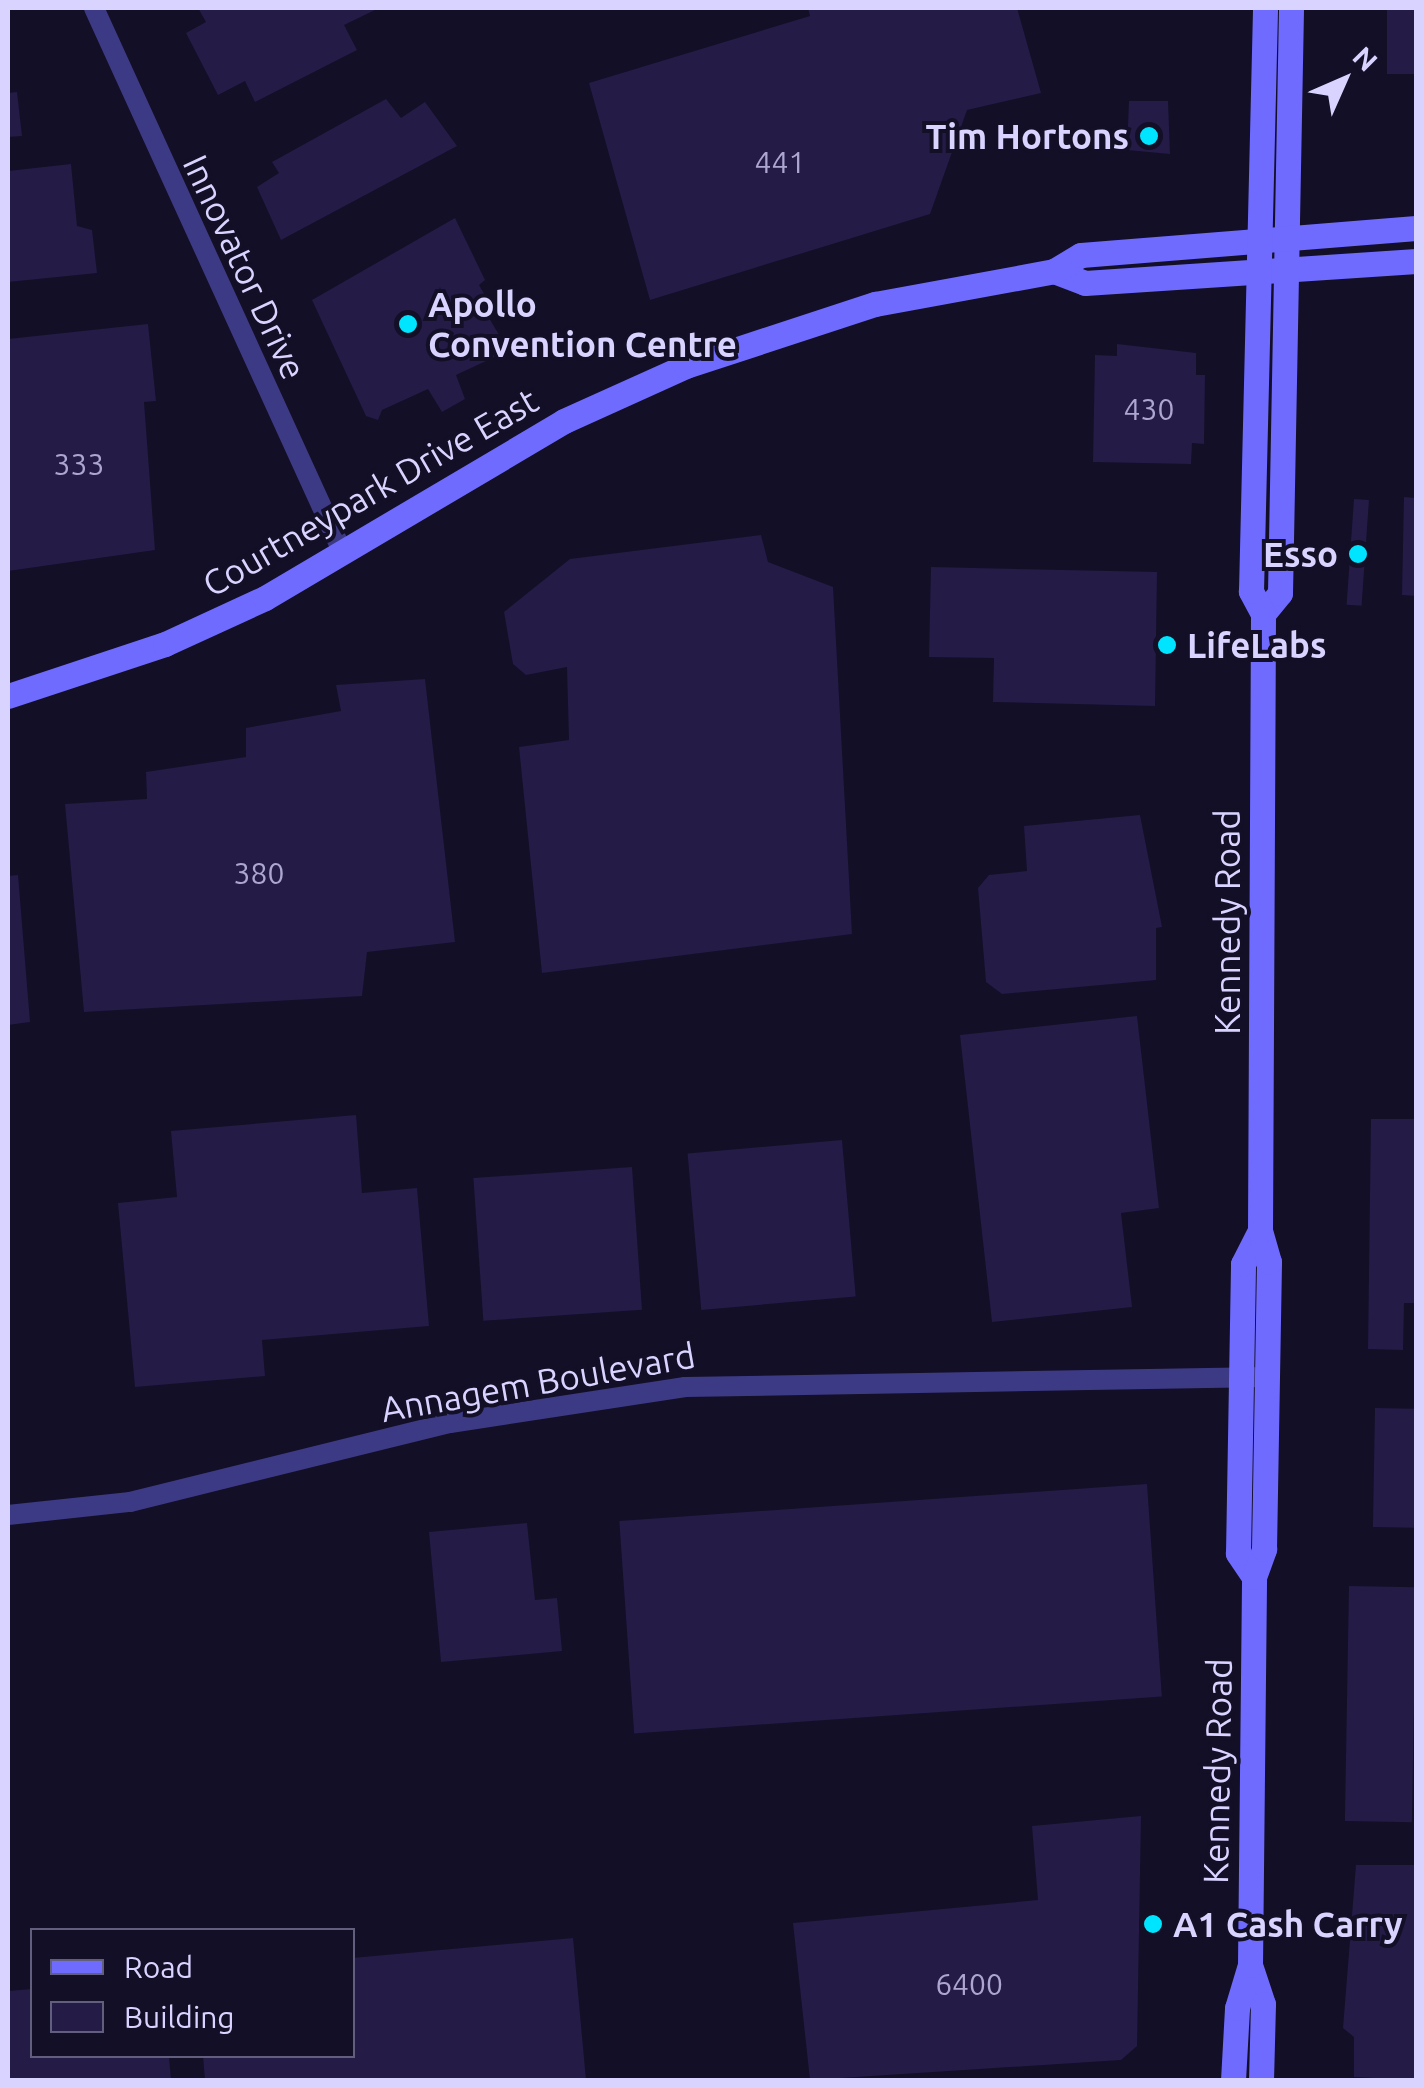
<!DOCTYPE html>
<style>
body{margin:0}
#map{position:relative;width:1424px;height:2088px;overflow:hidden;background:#130f26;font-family:Ubuntu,sans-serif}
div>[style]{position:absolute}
.building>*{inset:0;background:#241b47;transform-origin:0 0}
.street>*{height:20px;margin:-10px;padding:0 10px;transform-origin:10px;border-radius:10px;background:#3d3a85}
.secondary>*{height:25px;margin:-12.5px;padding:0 12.5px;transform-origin:12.5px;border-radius:12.5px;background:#6f6bff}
.dots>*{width:28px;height:28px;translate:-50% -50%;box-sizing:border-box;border:5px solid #130f26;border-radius:50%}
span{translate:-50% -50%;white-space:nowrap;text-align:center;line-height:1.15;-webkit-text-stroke:8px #130f26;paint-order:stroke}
.number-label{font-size:30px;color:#aca6d1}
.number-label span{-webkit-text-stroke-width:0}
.poi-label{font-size:35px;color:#d9d4ff;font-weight:700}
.right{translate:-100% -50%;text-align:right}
.left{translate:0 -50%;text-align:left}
.street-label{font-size:35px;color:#d9d4ff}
.frame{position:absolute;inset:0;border:10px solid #d9d4ff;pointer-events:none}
.legend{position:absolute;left:30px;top:1928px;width:325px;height:130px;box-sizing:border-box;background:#130f26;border:2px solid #625e7d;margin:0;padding:12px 18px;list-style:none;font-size:30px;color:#d9d4ff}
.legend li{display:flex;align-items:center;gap:20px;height:50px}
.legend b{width:50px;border:2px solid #625e7d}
.north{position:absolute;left:1294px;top:30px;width:100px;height:100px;-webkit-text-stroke:8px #130f26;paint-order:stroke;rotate:45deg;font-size:28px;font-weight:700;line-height:40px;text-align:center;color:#d9d4ff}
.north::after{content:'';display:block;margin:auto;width:35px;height:45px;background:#d9d4ff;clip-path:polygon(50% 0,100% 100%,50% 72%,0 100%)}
</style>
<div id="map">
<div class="building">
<div style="clip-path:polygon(198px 8px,379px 8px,344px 25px,357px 50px,255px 102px,245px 81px,218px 95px,186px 33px,206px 22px)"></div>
<div style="clip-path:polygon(808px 8px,1017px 8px,1041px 93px,967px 110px,930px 214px,650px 300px,589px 83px,810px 16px)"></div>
<div style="left:1387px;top:8px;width:29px;height:66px"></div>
<div style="clip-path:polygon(17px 92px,22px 136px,8px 137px,8px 93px)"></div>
<div style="clip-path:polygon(386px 99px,401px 118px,425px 102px,457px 146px,281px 240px,257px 187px,279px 173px,272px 162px)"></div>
<div style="clip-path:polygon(1129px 101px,1168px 101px,1170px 154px,1127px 150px)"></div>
<div style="clip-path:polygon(71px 164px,77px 226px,92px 230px,97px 273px,8px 282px,8px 171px)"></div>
<div style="clip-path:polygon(455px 218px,485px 280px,479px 285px,490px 304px,483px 308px,504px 343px,501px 354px,456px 375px,465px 399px,442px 412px,428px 389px,382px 410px,378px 420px,366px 416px,312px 300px)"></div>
<div style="clip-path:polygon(148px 324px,156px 401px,144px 402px,155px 550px,8px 571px,8px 339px)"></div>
<div style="clip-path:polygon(1117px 344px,1196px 353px,1196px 375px,1205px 375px,1204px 444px,1192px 443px,1191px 464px,1093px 462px,1095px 355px,1117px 356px)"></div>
<div style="clip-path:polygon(1404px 497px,1416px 498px,1416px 596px,1402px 595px)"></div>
<div style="left:1354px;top:499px;width:15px;height:106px;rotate:4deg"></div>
<div style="clip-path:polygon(761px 535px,768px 562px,833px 587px,852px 934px,542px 973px,519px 747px,569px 740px,567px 667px,526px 675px,513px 664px,504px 612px,570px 559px)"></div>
<div style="clip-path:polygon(931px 567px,1157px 572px,1155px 706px,993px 702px,994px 658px,929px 657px)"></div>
<div style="clip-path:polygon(425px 679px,455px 942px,367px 952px,362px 996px,84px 1012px,65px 804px,147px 799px,146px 772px,246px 757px,246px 728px,341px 711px,336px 685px)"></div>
<div style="clip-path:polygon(1140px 815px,1162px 927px,1156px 928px,1156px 980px,1002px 994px,986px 982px,978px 888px,989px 875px,1027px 871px,1024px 826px)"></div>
<div style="clip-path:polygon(18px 875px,30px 1022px,8px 1025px,8px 876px)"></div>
<div style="clip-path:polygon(1137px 1016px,1159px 1208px,1121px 1213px,1132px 1307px,992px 1322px,960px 1035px)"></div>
<div style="clip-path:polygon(356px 1115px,362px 1193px,417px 1188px,429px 1326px,262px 1340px,265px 1376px,135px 1387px,118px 1203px,177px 1197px,171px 1131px)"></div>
<div style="clip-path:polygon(1371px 1119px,1416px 1119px,1416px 1303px,1404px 1303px,1403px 1350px,1368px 1349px)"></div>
<div style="left:842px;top:1140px;width:157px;height:155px;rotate:85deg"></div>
<div style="left:632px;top:1167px;width:143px;height:159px;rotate:86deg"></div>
<div style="left:1375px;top:1408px;width:41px;height:119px;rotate:1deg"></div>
<div style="left:1147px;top:1484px;width:213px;height:529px;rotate:86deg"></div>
<div style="clip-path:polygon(527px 1523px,535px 1600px,557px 1598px,562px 1651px,441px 1662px,429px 1532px)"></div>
<div style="left:1349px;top:1586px;width:67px;height:235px;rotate:1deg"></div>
<div style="clip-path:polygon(1141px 1816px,1137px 2046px,1121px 2060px,810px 2080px,793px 1923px,1038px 1900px,1032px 1826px)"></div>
<div style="clip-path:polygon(1356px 1865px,1416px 1865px,1416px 2080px,1354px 2077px,1354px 2037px,1343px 2028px)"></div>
<div style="clip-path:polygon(573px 1938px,586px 2080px,205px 2080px,203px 2056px,352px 2056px,352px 1958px)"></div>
<div style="clip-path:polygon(32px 1989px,32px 2056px,169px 2056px,171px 2080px,8px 2080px,8px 1991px)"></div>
</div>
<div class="street">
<div style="left:94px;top:8px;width:597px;rotate:65.45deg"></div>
<div style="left:8px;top:1515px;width:123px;rotate:-6.1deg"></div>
<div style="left:130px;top:1502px;width:330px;rotate:-13.9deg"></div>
<div style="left:450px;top:1423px;width:238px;rotate:-8.7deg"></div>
<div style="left:685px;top:1387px;width:582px;rotate:-0.98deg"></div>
</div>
<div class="secondary">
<div style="left:1054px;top:271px;width:33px;rotate:21deg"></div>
<div style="left:1085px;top:283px;width:332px;rotate:-3.8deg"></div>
<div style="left:1263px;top:614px;width:27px;rotate:-51deg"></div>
<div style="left:1280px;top:593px;width:585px;rotate:-88.92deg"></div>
<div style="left:8px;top:696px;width:165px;rotate:-18.3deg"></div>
<div style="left:165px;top:644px;width:110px;rotate:-24.7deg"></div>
<div style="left:265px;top:598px;width:347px;rotate:-30.6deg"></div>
<div style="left:564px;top:421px;width:134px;rotate:-24.3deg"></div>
<div style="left:686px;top:366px;width:199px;rotate:-18.2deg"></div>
<div style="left:875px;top:304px;width:182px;rotate:-10.4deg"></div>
<div style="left:1054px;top:271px;width:31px;rotate:-31deg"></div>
<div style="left:1081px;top:255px;width:336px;rotate:-4.6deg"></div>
<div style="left:1254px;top:1577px;width:29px;rotate:-124deg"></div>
<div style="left:1238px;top:1553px;width:289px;rotate:-89deg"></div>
<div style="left:1243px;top:1264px;width:37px;rotate:-63deg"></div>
<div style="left:1250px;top:1965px;width:41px;rotate:71.6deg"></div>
<div style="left:1263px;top:2004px;width:76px;rotate:91.5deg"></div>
<div style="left:1233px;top:2080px;width:72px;rotate:-86.8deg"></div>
<div style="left:1237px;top:2008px;width:45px;rotate:-73.2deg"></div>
<div style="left:1250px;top:1965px;width:388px;rotate:-89.4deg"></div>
<div style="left:1254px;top:1577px;width:30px;rotate:-70deg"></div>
<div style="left:1264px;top:1549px;width:287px;rotate:-89deg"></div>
<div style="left:1269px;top:1262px;width:32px;rotate:-106deg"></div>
<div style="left:1260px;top:1231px;width:617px;rotate:-89.72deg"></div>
<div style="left:1263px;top:614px;width:26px;rotate:-118deg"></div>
<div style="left:1251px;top:591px;width:583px;rotate:-88.62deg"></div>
</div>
<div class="dots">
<div style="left:1149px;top:136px;background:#00e5ff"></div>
<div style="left:408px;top:324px;background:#00e5ff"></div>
<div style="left:1358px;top:554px;background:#00e5ff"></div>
<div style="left:1167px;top:645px;background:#00e5ff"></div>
<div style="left:1153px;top:1924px;background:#00e5ff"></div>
</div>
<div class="number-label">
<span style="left:780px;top:162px">441</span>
<span style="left:1149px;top:409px">430</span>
<span style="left:79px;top:464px">333</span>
<span style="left:259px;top:873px">380</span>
<span style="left:969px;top:1984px">6400</span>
</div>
<div class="poi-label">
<span class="right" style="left:1129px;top:136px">Tim Hortons</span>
<span class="left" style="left:428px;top:324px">Apollo<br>Convention Centre</span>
<span class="right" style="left:1338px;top:554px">Esso</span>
<span class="left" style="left:1187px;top:645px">LifeLabs</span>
<span class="left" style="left:1173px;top:1924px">A1 Cash Carry</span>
</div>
<div class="street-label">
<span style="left:245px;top:267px;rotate:65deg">Innovator Drive</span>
<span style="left:370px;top:492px;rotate:-30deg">Courtneypark Drive East</span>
<span style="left:1227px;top:922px;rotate:-90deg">Kennedy Road</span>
<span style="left:538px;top:1382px;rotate:-10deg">Annagem Boulevard</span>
<span style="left:1217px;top:1771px;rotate:-89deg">Kennedy Road</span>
</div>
<div class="frame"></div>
<ul class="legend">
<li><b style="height:12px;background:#6f6bff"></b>Road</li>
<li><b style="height:28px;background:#241b47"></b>Building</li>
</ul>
<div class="north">N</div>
</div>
